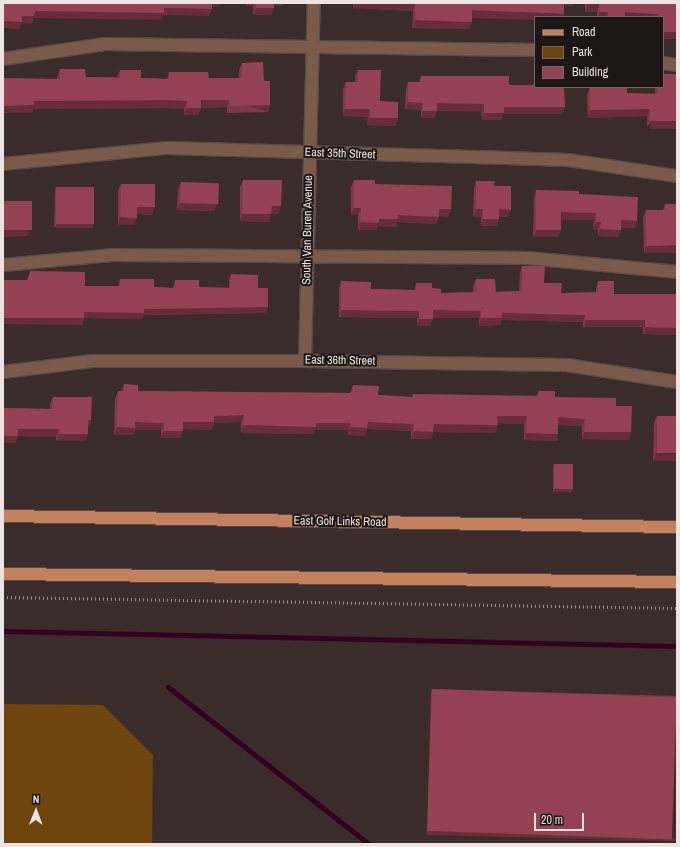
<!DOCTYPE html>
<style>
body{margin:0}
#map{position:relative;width:680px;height:847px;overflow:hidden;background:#3a2c2a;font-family:"Archivo Narrow",sans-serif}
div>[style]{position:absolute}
.green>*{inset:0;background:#6d450d}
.stream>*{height:5px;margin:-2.5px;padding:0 2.5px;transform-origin:2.5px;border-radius:2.5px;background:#340020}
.path>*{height:2.5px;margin-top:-1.25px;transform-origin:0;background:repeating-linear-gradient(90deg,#9a8e8d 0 1px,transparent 0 4px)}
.roads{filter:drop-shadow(1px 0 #574947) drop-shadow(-1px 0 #574947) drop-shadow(0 1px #574947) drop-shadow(0 -1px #574947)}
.minor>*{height:12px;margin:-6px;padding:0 6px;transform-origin:6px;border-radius:6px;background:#7a5a49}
.major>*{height:12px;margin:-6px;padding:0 6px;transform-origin:6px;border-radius:6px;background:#c3815e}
.wall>*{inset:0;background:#7e3847}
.shaded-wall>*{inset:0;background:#672e3a;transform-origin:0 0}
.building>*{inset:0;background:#934153;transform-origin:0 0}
span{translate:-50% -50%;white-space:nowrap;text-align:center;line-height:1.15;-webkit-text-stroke:4px #1c1615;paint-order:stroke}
.street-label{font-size:12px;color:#ede3e2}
.frame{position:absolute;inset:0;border:4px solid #ede3e2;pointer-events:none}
.legend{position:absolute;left:534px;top:16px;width:130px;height:72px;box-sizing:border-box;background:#1c1615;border:1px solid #706867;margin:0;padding:5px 7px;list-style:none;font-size:12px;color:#ede3e2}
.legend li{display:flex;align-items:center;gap:8px;height:20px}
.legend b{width:20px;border:1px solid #706867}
.north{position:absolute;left:16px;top:791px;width:40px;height:40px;-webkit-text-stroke:3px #1c1615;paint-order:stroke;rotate:1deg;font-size:11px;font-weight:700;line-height:16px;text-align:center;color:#ede3e2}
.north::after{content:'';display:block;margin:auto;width:14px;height:18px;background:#ede3e2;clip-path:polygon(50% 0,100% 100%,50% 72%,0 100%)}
.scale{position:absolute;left:534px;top:813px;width:50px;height:18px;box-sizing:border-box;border:2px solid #ede3e2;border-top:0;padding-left:5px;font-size:12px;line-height:14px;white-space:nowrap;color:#ede3e2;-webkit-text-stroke:3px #1c1615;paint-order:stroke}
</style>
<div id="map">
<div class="green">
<div style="clip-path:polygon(3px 704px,103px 705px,153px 755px,152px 844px,3px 844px)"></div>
</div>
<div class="stream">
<div style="left:3px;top:631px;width:674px;rotate:1.27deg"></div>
<div style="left:168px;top:687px;width:255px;rotate:38deg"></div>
</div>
<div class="path">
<div style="left:3px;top:597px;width:674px;rotate:0.94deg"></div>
</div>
<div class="roads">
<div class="minor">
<div style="left:3px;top:59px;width:103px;rotate:-8.4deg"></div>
<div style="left:105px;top:44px;width:430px;rotate:0.8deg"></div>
<div style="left:663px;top:63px;width:14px;rotate:8deg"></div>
<div style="left:3px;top:164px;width:165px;rotate:-5.6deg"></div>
<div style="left:167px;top:148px;width:401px;rotate:1.7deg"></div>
<div style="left:568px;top:160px;width:110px;rotate:8.4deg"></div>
<div style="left:3px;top:265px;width:109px;rotate:-5.2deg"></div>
<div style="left:112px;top:255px;width:415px;rotate:0.4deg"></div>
<div style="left:527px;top:258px;width:151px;rotate:5.3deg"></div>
<div style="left:305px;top:361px;width:358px;rotate:-88.6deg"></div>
<div style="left:3px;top:372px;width:90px;rotate:-7deg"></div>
<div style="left:92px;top:361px;width:213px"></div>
<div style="left:305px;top:361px;width:262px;rotate:0.9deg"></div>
<div style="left:567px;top:365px;width:111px;rotate:8.8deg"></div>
</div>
<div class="major">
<div style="left:3px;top:516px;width:674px;rotate:0.94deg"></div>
<div style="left:3px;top:574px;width:674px;rotate:0.68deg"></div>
</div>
</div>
<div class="wall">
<div style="clip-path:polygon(246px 3px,284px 3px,282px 6px,274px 6px,274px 8px,271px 15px,253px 15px,253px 6px,246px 6px)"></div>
<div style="clip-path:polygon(353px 3px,574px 3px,573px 6px,564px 6px,472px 18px,469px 29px,412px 28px,413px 11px,353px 8px)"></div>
<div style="clip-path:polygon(585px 3px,677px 3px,677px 39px,663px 39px,663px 17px,597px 17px,597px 12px,585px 12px)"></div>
<div style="clip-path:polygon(242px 63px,264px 81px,270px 105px,268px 112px,227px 113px,227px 107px,201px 108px,198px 115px,184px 115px,184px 109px,166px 108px,33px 109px,32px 113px,3px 113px,57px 79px,57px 77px,60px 69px,86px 77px,117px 77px,120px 70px,141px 78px,167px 79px,169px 72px,209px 78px,239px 78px,239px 70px)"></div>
<div style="clip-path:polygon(358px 70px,380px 101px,398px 118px,395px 126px,367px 125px,368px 117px,343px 116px,343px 89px,346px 82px,355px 82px,355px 77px)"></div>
<div style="clip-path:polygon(677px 74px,647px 128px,647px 116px,588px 118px,587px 95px,590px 87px,627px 93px,655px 94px,655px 87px,663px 87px)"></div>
<div style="clip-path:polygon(421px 76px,509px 85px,535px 85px,535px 76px,535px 87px,562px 114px,503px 114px,501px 120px,482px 120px,481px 111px,437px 110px,434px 118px,421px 118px,421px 110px,405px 109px,406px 89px,408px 82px,419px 82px)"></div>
<div style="clip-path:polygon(243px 180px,279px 214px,271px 213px,269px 222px,240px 221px,240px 187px)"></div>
<div style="clip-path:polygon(354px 180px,375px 184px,451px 209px,448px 217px,439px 216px,436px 224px,397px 222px,396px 227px,378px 226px,376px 230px,358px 230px,358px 215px,351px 215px,351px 187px)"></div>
<div style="clip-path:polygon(476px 181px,495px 181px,494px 186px,508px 217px,499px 217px,497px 226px,481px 226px,481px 217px,473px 217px,474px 189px)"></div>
<div style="clip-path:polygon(181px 182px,217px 203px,214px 211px,177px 210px,178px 190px)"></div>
<div style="clip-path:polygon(121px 184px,152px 215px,137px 214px,137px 218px,134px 225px,118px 225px,118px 191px)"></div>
<div style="clip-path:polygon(56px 187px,93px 224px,92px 227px,54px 227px,55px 190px)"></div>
<div style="clip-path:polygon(536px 190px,579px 194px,635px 228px,621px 228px,621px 230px,618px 237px,598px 236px,598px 230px,593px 229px,594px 220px,561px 220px,558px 237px,533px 237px,534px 198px)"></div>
<div style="clip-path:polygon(665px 204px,677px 204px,677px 253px,644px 253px,643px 217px,646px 210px,663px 210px)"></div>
<div style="clip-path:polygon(522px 266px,544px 283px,561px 293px,596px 293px,596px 289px,598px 281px,614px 294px,677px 294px,677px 335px,643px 334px,643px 327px,583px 327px,583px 322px,501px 320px,500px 325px,479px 326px,479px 318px,433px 318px,430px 326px,417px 326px,417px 318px,339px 317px,339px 288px,341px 281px,371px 289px,414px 290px,416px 283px,432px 288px,441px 293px,473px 292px,473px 286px,476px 279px,496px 292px,519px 291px,520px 273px)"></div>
<div style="clip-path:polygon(30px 271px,85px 286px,118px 286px,120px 279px,154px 287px,173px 288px,175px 280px,199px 287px,229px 288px,229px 280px,231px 274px,258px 288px,266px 313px,144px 315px,142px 319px,84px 318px,82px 325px,27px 280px)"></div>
<div style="clip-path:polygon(124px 384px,138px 391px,350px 393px,353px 385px,378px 395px,412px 397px,413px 394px,536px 396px,539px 391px,555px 397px,616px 406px,629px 440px,582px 439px,582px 426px,558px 425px,555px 441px,524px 440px,524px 424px,497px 423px,498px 425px,495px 433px,433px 432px,431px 439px,411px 439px,411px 431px,367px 429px,365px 436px,348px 435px,348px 430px,315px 430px,314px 434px,241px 433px,241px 422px,214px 423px,212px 430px,183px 429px,183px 431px,180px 438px,161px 438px,161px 430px,135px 430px,133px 435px,114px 435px,115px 399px,118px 391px,121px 391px)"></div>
<div style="clip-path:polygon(53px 397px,91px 420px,89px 427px,88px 427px,88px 434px,85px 441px,56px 441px,56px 437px,18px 436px,15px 443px,3px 443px,3px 408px,50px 409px,50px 404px)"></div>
<div style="clip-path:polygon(657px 416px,677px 416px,653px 461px,654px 423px)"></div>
<div style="clip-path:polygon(554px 464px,573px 489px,571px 492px,553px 492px,553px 468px)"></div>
<div style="clip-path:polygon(432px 689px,677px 696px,427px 835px,431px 693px)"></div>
</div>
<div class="shaded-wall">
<div style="clip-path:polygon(211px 3px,221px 3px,219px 7px,210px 7px)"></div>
<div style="clip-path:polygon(247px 3px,255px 3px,253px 6px,246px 6px)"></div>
<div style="clip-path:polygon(272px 3px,284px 3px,282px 6px,271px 6px)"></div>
<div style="clip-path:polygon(355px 3px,415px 3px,413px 11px,353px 8px)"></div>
<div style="clip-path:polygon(562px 3px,574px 3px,573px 6px,561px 6px)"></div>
<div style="clip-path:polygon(588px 4px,599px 4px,597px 12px,585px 12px)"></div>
<div style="clip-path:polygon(164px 8px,212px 9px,209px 16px,163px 15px,161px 20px,34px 18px,32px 24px,22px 23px,19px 29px,3px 28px,3px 21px,22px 16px,35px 11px)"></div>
<div style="clip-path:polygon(256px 8px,274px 8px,271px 15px,253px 15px)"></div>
<div style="clip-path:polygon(472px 10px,564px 14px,563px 17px,535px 17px,535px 20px,469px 18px)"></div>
<div style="clip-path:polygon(600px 12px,608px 12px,606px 17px,598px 17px)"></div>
<div style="clip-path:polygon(625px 12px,658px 14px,657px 17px,623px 17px)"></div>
<div style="clip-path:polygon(415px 20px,472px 22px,469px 29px,412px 28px)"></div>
<div style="left:663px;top:32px;width:14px;height:7px"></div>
<div style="clip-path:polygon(169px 100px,187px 101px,184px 109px,166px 108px,33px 109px,32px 113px,3px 113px,3px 106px,34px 101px)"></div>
<div style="clip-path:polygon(201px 100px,229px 100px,227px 107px,198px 108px)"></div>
<div style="clip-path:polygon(408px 102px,423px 103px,421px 110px,405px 109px)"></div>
<div style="left:437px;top:103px;width:47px;height:8px;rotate:1deg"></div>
<div style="left:270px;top:105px;width:7px;height:40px;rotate:106deg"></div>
<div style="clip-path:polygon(504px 107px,565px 107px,562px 114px,503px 114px,501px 120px,482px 120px,484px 113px)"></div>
<div style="clip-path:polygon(187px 108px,201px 108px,198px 115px,184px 115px)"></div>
<div style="clip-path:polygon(345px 109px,370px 109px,368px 117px,343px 116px)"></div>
<div style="clip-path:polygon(650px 109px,647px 116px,588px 118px,590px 110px)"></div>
<div style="clip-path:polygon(423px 111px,437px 111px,434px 118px,421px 118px)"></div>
<div style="clip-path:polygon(370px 118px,398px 118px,395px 126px,367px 125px)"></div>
<div style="left:650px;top:121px;width:27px;height:8px"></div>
<div style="clip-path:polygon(180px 203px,217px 203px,214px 211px,177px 210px)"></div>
<div style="clip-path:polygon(272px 206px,281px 206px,279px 214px,269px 213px)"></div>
<div style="clip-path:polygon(137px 207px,155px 207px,152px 215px,135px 214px)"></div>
<div style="clip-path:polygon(354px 208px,361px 208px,358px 215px,351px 215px)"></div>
<div style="clip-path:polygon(439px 209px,451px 209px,448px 217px,436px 216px)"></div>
<div style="clip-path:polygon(476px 209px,483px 209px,481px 217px,473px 217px)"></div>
<div style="clip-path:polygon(499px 209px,511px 210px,508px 217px,497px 217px)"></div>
<div style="clip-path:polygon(561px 212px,596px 213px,594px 220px,558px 220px)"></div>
<div style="clip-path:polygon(242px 214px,271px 214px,269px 222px,240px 221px)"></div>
<div style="clip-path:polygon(398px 215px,439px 217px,436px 224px,397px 222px,396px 227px,378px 226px,376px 230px,358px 230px,360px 222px)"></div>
<div style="clip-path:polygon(120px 217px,137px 218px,134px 225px,118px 225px)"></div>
<div style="clip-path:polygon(483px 219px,499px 219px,497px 226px,481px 226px)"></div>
<div style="clip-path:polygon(621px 220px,637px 221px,635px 228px,619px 228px)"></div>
<div style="clip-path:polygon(596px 222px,601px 222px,598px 230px,593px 229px)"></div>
<div style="left:56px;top:224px;width:37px;height:4px"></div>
<div style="clip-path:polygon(30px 228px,27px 236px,3px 237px,3px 230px)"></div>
<div style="clip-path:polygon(600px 229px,621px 230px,618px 237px,598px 236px)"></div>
<div style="clip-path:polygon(536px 230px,561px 230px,558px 237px,533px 237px)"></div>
<div style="clip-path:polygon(677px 245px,677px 253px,644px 253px,646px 246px)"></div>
<div style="clip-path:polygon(268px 307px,266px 313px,144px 315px,142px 319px,82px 318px,84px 312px,144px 309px)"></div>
<div style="left:341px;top:310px;width:78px;height:7px;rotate:1deg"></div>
<div style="clip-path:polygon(433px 310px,481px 311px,479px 318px,430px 318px)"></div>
<div style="clip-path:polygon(502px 313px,585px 315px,583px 322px,501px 320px,500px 325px,479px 326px,481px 318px)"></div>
<div style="clip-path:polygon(3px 318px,84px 318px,82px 325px,3px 324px)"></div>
<div style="clip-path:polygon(419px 319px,433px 319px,430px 326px,417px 326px)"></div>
<div style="left:585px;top:320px;width:60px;height:7px"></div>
<div style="left:645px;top:327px;width:32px;height:7px;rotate:2deg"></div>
<div style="clip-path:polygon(244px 415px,241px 422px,214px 423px,212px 430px,181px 429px,183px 422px,214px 416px)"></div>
<div style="clip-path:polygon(497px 416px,527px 416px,524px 424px,494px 423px)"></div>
<div style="clip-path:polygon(558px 417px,585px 419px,582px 426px,556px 425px)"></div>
<div style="clip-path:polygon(88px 420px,91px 420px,89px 427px,86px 427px)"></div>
<div style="clip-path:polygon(135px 422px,164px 423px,161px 430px,135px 430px,133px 435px,114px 435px,117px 427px)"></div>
<div style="clip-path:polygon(368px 422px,414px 424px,411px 431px,367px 429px,365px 436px,348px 435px,350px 427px)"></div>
<div style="clip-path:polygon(316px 423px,351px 423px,348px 430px,315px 430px,314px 434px,241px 433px,243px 425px)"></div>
<div style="clip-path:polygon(434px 424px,498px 425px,495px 433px,433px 432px,431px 439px,411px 439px,414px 431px)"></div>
<div style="clip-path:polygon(18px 429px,59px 429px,56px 437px,15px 436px)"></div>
<div style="clip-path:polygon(164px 431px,183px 431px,180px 438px,161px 438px)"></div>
<div style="clip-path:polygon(584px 432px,631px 432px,629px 440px,582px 439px)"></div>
<div style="left:526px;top:433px;width:32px;height:7px;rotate:2deg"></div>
<div style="clip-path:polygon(59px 434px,88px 434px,85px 441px,56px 441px)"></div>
<div style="clip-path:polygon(3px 436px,18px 436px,15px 443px,3px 443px)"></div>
<div style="clip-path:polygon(656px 453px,677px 454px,677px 461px,653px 461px)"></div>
<div style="clip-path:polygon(554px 489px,573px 489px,571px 492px,553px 492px)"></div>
<div style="clip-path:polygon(428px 831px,677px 838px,677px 841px,427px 835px)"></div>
</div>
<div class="building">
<div style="clip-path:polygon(3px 3px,212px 3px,212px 9px,164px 8px,164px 13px,35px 11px,34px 16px,22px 16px,22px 22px,3px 21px)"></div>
<div style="left:256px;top:3px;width:18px;height:5px"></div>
<div style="clip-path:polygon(404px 3px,564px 3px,564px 14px,472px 10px,472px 22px,415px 20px,415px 3px)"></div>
<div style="clip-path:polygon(588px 3px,677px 3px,677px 32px,663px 32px,663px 17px,658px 17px,658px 14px,625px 12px,625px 17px,608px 17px,608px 12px,600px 12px,599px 4px,588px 4px)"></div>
<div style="clip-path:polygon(263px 62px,264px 81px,270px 81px,270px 105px,230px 106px,229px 100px,201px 100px,201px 108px,187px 108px,187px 101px,169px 100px,34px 101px,34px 105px,3px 106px,3px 78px,60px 79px,60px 69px,85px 69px,86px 77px,120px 78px,120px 70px,141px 70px,141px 78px,169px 79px,169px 72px,208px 72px,209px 78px,242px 78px,242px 63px)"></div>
<div style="clip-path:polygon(358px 70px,381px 70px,380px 101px,398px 102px,398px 118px,370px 118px,370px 109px,345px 109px,346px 82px,358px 82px)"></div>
<div style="clip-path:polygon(663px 74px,677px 74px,677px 121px,650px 121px,650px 109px,590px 110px,590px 87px,627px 87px,627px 93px,658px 94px,658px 87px,663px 87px)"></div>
<div style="clip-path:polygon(421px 76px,509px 76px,509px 85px,535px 85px,535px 87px,564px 87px,565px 107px,504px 107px,504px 113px,484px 113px,484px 104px,437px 103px,437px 111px,423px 111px,423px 103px,408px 102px,408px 82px,421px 82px)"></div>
<div style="clip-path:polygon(243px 180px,282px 180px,281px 206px,272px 206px,271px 214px,242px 214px)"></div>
<div style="clip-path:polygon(354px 180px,375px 180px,375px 184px,452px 186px,451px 209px,439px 209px,439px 217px,398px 215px,398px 219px,379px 219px,379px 223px,360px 222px,361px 208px,354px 208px)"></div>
<div style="clip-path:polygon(476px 181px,495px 181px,493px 186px,511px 186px,511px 210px,499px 209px,499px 219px,483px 219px,483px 209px,476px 209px)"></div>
<div style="left:181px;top:182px;width:38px;height:21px;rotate:2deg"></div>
<div style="clip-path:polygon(121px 184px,155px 184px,155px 207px,137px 207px,137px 218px,120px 217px)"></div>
<div style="left:56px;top:187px;width:38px;height:37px"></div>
<div style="clip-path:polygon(536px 190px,579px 191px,579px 194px,638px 197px,637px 221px,621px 220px,621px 230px,600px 229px,601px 222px,596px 222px,596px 213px,561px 212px,561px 230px,536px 230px)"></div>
<div style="left:3px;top:201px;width:29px;height:29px"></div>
<div style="clip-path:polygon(665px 204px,677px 204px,677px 245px,646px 246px,646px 210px,665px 210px)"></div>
<div style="clip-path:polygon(522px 266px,545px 266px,544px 283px,562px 283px,561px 293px,598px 292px,598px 281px,614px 281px,614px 294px,677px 294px,677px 328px,645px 327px,645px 320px,585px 320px,585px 315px,502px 313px,502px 318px,481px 318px,481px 311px,433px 310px,433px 319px,419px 319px,419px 311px,341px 310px,341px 281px,371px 282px,371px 289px,379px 289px,416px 290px,416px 283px,432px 283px,432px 288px,441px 289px,441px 293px,476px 292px,476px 279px,495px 279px,496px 292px,522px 291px)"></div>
<div style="clip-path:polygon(30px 271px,85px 272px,85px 286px,120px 286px,120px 279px,154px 279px,154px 287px,175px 288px,175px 280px,199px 280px,199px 287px,230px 288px,231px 274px,258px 275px,258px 288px,268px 288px,268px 307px,144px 309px,144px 313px,84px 312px,84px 318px,3px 318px,3px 280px,28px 280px)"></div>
<div style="clip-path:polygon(124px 384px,138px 385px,138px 391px,352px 393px,353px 385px,379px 386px,378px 395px,413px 397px,413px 394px,538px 396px,539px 391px,555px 391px,555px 397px,616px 398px,616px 406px,632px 406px,631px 432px,584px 432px,585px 419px,558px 417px,558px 434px,526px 433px,527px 416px,497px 416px,498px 425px,434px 424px,433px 432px,414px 431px,414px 424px,368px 422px,367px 428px,350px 427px,351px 423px,316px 423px,316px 427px,243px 425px,244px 415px,214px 416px,214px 422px,183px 422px,183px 431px,164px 431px,164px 423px,135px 422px,135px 428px,117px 427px,118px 391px,124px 391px)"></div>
<div style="clip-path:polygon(53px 397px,92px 397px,91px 420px,88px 420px,88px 434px,59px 434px,59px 429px,18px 429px,18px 436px,3px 436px,3px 408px,53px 409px)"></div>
<div style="left:657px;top:416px;width:20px;height:37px"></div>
<div style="left:554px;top:464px;width:19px;height:25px"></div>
<div style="left:432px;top:689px;width:245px;height:142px;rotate:2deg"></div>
</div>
<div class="street-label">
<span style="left:340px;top:154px;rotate:2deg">East 35th Street</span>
<span style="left:308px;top:230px;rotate:-89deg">South Van Buren Avenue</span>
<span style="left:340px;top:361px;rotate:1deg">East 36th Street</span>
<span style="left:340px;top:522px;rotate:1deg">East Golf Links Road</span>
</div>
<div class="frame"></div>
<ul class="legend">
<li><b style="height:5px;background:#c3815e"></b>Road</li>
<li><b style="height:11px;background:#6d450d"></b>Park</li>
<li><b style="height:11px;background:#934153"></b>Building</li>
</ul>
<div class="north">N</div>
<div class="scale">20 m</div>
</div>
